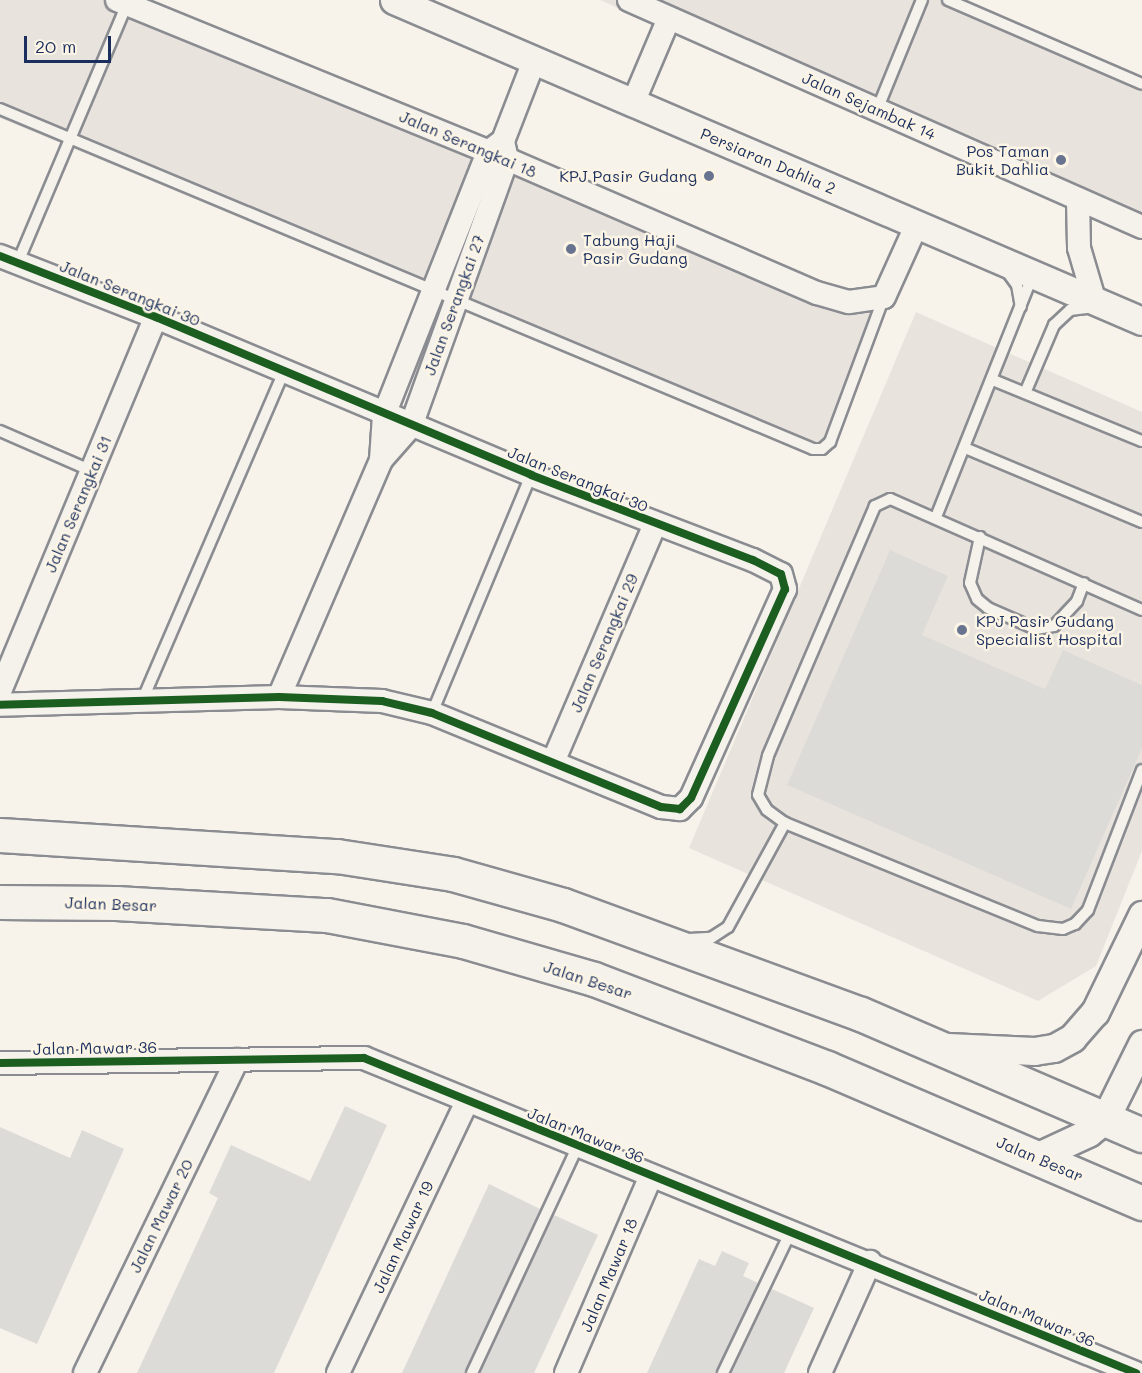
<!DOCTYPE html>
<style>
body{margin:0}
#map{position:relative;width:1142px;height:1373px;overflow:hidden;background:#f7f3ea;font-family:Mali,sans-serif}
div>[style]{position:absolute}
.built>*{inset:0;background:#e8e4dd}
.building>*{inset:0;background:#dddbd7}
.roads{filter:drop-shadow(2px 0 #8a8c91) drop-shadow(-2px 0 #8a8c91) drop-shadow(0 2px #8a8c91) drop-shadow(0 -2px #8a8c91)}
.service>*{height:10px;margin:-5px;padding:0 5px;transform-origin:5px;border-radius:5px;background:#f5f2ec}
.minor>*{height:22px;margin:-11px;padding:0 11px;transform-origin:11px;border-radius:11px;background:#f5f2ec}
.tertiary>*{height:27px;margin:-13.5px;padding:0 13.5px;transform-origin:13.5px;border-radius:13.5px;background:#f5f2ec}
.primary>*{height:33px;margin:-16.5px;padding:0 16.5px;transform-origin:16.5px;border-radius:16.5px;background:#f5f2ec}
.cycleway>*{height:8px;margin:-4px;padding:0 4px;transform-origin:4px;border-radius:4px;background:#1b5e20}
.dots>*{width:16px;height:16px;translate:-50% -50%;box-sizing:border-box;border:3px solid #fcf5e5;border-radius:50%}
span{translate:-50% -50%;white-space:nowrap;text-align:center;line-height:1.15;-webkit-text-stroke:5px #fcf5e5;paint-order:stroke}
.street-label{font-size:16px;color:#1b2f5e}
.poi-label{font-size:16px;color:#1b2f5e}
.right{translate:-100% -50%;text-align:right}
.left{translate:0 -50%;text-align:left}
.scale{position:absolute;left:24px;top:36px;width:87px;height:27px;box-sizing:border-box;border:3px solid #1b2f5e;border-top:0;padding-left:8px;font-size:18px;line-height:21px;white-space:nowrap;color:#1b2f5e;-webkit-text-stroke:4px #fcf5e5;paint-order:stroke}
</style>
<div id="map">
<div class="built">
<div style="clip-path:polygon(0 0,145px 0,886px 310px,835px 447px,823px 456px,810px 455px,0 118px)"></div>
<div style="clip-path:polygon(600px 0,966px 0,1142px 76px,1142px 239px)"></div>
<div style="clip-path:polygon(916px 312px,1142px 412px,1142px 851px,1096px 966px,1038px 1001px,689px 848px)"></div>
</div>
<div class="building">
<div style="clip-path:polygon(890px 550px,948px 576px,922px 635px,1045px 689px,1063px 650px,1142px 685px,1142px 748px,1071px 909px,787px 785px)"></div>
<div style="clip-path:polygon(345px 1106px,387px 1125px,274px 1373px,137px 1373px,218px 1198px,209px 1193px,231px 1145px,310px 1181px)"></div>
<div style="clip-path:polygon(0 1127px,70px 1158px,82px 1130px,124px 1149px,37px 1344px,0 1328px)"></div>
<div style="clip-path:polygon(489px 1184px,540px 1209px,465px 1373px,402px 1373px)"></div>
<div style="clip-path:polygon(554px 1215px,598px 1235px,534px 1373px,480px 1373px)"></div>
<div style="clip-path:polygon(722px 1251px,749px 1263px,743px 1276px,758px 1283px,716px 1373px,647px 1373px,699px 1259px,715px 1266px)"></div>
<div style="clip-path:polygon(772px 1289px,814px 1308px,784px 1373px,731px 1373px)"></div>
</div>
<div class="roads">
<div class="service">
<div style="left:948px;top:0;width:211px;rotate:23.4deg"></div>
<div style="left:0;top:109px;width:881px;rotate:22.69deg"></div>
<div style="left:813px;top:449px;width:9px"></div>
<div style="left:822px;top:449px;width:11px;rotate:-41deg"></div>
<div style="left:830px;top:442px;width:155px;rotate:-69.6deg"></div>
<div style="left:877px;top:110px;width:119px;rotate:-67.8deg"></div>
<div style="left:18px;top:262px;width:280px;rotate:-67.1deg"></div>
<div style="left:1006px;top:270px;width:19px;rotate:54deg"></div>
<div style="left:1017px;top:285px;width:22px;rotate:80deg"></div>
<div style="left:993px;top:380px;width:161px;rotate:22.3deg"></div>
<div style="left:1025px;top:393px;width:74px;rotate:-66.9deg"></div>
<div style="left:1054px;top:325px;width:22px;rotate:-43deg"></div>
<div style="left:1070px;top:310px;width:23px;rotate:-7deg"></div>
<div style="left:0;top:431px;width:100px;rotate:23.5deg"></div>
<div style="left:965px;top:448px;width:192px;rotate:22.7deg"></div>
<div style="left:936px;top:517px;width:261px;rotate:-68.2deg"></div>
<div style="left:980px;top:537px;width:47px;rotate:102.3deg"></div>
<div style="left:970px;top:583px;width:17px;rotate:66deg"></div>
<div style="left:977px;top:599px;width:14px;rotate:39deg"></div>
<div style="left:988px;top:608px;width:52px;rotate:23.6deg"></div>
<div style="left:1036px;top:629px;width:18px;rotate:-9deg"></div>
<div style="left:1054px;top:626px;width:34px;rotate:-47deg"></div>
<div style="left:1077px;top:601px;width:19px;rotate:-69deg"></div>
<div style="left:1142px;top:610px;width:275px;rotate:-156.2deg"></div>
<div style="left:890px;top:499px;width:17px;rotate:155deg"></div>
<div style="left:875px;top:506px;width:272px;rotate:113.2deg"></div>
<div style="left:768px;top:756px;width:40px;rotate:104.4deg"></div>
<div style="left:758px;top:795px;width:17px;rotate:59deg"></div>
<div style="left:767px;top:810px;width:22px;rotate:36deg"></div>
<div style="left:785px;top:823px;width:273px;rotate:22.2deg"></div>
<div style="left:1038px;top:926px;width:25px;rotate:7deg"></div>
<div style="left:1063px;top:929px;width:13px;rotate:-23deg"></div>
<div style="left:1075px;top:924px;width:19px;rotate:-47deg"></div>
<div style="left:1088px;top:910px;width:150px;rotate:-68.9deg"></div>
<div style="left:142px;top:701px;width:358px;rotate:-66.7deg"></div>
<div style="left:432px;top:713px;width:258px;rotate:-67.4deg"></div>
<div style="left:689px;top:939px;width:22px;rotate:-3deg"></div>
<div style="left:711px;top:938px;width:20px;rotate:-33deg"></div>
<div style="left:728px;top:927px;width:119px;rotate:-61.3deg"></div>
<div style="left:472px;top:1373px;width:251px;rotate:-65deg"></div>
<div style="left:723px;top:1373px;width:157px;rotate:-64.4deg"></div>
</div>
<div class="minor">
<div style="left:117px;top:0;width:421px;rotate:22.2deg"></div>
<div style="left:507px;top:159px;width:338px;rotate:23.4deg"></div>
<div style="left:817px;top:293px;width:33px;rotate:16deg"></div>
<div style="left:849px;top:302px;width:35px;rotate:-8deg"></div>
<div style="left:884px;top:297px;width:78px;rotate:-65.7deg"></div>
<div style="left:629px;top:0;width:561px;rotate:23.87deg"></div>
<div style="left:633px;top:103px;width:92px;rotate:-67deg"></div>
<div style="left:1078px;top:199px;width:49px;rotate:88.8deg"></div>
<div style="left:1079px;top:248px;width:53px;rotate:73.6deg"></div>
<div style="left:0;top:256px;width:168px;rotate:21.4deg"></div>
<div style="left:156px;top:317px;width:407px;rotate:22.8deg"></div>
<div style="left:531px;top:475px;width:238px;rotate:21deg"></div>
<div style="left:753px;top:560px;width:31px;rotate:27deg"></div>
<div style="left:781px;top:574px;width:16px;rotate:75deg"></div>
<div style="left:785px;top:589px;width:229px;rotate:114.2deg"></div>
<div style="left:691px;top:798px;width:16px;rotate:135deg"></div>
<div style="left:680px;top:809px;width:19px;rotate:-174deg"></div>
<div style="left:661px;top:807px;width:248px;rotate:-157.7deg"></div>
<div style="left:432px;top:713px;width:51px;rotate:-166.5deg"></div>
<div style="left:382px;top:701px;width:103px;rotate:-177.8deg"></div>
<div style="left:279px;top:697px;width:279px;rotate:178.4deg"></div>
<div style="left:381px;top:460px;width:45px;rotate:-86.2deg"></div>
<div style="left:384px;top:415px;width:283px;rotate:-68.4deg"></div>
<div style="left:488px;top:152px;width:15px;rotate:-37deg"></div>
<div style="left:0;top:691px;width:405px;rotate:-67.4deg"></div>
<div style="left:279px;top:697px;width:258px;rotate:-66.7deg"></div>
<div style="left:381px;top:460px;width:45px;rotate:-48.6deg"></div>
<div style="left:411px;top:426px;width:284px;rotate:-70.2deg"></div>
<div style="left:507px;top:159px;width:18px;rotate:-103deg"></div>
<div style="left:503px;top:141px;width:86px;rotate:-68.8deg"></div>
<div style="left:553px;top:762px;width:259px;rotate:-66.8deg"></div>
<div style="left:0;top:1063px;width:364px;rotate:-0.8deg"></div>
<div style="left:364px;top:1058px;width:834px;rotate:22.2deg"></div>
<div style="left:85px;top:1373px;width:348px;rotate:-64.1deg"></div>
<div style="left:338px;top:1373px;width:301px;rotate:-64.6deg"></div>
<div style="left:566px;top:1373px;width:215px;rotate:-66.7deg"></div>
<div style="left:820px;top:1373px;width:122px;rotate:-65.8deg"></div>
</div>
<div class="tertiary">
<div style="left:394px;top:0;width:814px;rotate:23.23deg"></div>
<div style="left:948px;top:1047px;width:86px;rotate:2.7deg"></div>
<div style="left:1034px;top:1051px;width:20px;rotate:-9deg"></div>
<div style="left:1054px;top:1048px;width:21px;rotate:-29deg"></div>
<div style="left:1072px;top:1038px;width:35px;rotate:-49deg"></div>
<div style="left:1095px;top:1012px;width:108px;rotate:-64.1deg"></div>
<div style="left:1036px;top:1157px;width:57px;rotate:-24.8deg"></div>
<div style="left:1088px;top:1133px;width:22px;rotate:-39deg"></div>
<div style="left:1105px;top:1119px;width:84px;rotate:-63.7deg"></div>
</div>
<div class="primary">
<div style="left:0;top:835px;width:338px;rotate:3.6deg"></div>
<div style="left:337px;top:856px;width:117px;rotate:8.8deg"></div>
<div style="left:453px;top:874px;width:114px;rotate:15.7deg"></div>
<div style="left:563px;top:905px;width:317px;rotate:20.1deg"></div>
<div style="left:861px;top:1014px;width:306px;rotate:23.3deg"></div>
<div style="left:0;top:902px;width:116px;rotate:0.5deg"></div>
<div style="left:116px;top:903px;width:211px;rotate:3.3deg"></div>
<div style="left:327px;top:915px;width:138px;rotate:10.8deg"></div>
<div style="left:463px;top:941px;width:136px;rotate:16.2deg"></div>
<div style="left:594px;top:979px;width:249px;rotate:20.9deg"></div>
<div style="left:827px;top:1068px;width:343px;rotate:23.2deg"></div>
</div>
</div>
<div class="cycleway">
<div style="left:0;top:256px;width:168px;rotate:21.4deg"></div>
<div style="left:156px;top:317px;width:407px;rotate:22.8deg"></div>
<div style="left:531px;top:475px;width:238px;rotate:21deg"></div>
<div style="left:753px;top:560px;width:31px;rotate:27deg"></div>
<div style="left:781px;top:574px;width:16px;rotate:75deg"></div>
<div style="left:785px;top:589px;width:229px;rotate:114.2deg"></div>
<div style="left:691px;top:798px;width:16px;rotate:135deg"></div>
<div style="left:680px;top:809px;width:19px;rotate:-174deg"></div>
<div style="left:661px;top:807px;width:248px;rotate:-157.7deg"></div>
<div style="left:432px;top:713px;width:51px;rotate:-166.5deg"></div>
<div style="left:382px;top:701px;width:103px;rotate:-177.8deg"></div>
<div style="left:279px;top:697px;width:279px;rotate:178.4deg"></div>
<div style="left:0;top:1063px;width:364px;rotate:-0.8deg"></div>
<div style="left:364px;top:1058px;width:834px;rotate:22.2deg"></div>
</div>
<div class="dots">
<div style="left:1061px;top:160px;background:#68748f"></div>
<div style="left:709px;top:176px;background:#68748f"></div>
<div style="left:571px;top:249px;background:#68748f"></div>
<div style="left:962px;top:630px;background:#68748f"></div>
</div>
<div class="street-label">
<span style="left:869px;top:106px;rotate:24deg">Jalan Sejambak 14</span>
<span style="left:468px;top:144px;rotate:23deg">Jalan Serangkai 18</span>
<span style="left:768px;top:161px;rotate:23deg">Persiaran Dahlia 2</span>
<span style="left:130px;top:293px;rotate:22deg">Jalan Serangkai 30</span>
<span style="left:454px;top:305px;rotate:-70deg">Jalan Serangkai 27</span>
<span style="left:578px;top:479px;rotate:22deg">Jalan Serangkai 30</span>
<span style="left:78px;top:504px;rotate:-67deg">Jalan Serangkai 31</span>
<span style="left:604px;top:643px;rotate:-67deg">Jalan Serangkai 29</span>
<span style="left:111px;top:904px;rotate:2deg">Jalan Besar</span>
<span style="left:588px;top:980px;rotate:18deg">Jalan Besar</span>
<span style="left:95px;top:1048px;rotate:-1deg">Jalan Mawar 36</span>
<span style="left:586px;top:1135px;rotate:22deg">Jalan Mawar 36</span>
<span style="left:1040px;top:1159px;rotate:23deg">Jalan Besar</span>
<span style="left:161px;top:1216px;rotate:-64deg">Jalan Mawar 20</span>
<span style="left:403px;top:1237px;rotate:-65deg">Jalan Mawar 19</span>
<span style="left:609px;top:1275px;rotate:-67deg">Jalan Mawar 18</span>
<span style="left:1037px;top:1318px;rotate:23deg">Jalan Mawar 36</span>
</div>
<div class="poi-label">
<span class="right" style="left:1049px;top:160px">Pos Taman<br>Bukit Dahlia</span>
<span class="right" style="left:697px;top:176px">KPJ Pasir Gudang</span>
<span class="left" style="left:583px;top:249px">Tabung Haji<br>Pasir Gudang</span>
<span class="left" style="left:976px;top:630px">KPJ Pasir Gudang<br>Specialist Hospital</span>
</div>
<div class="scale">20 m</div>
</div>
